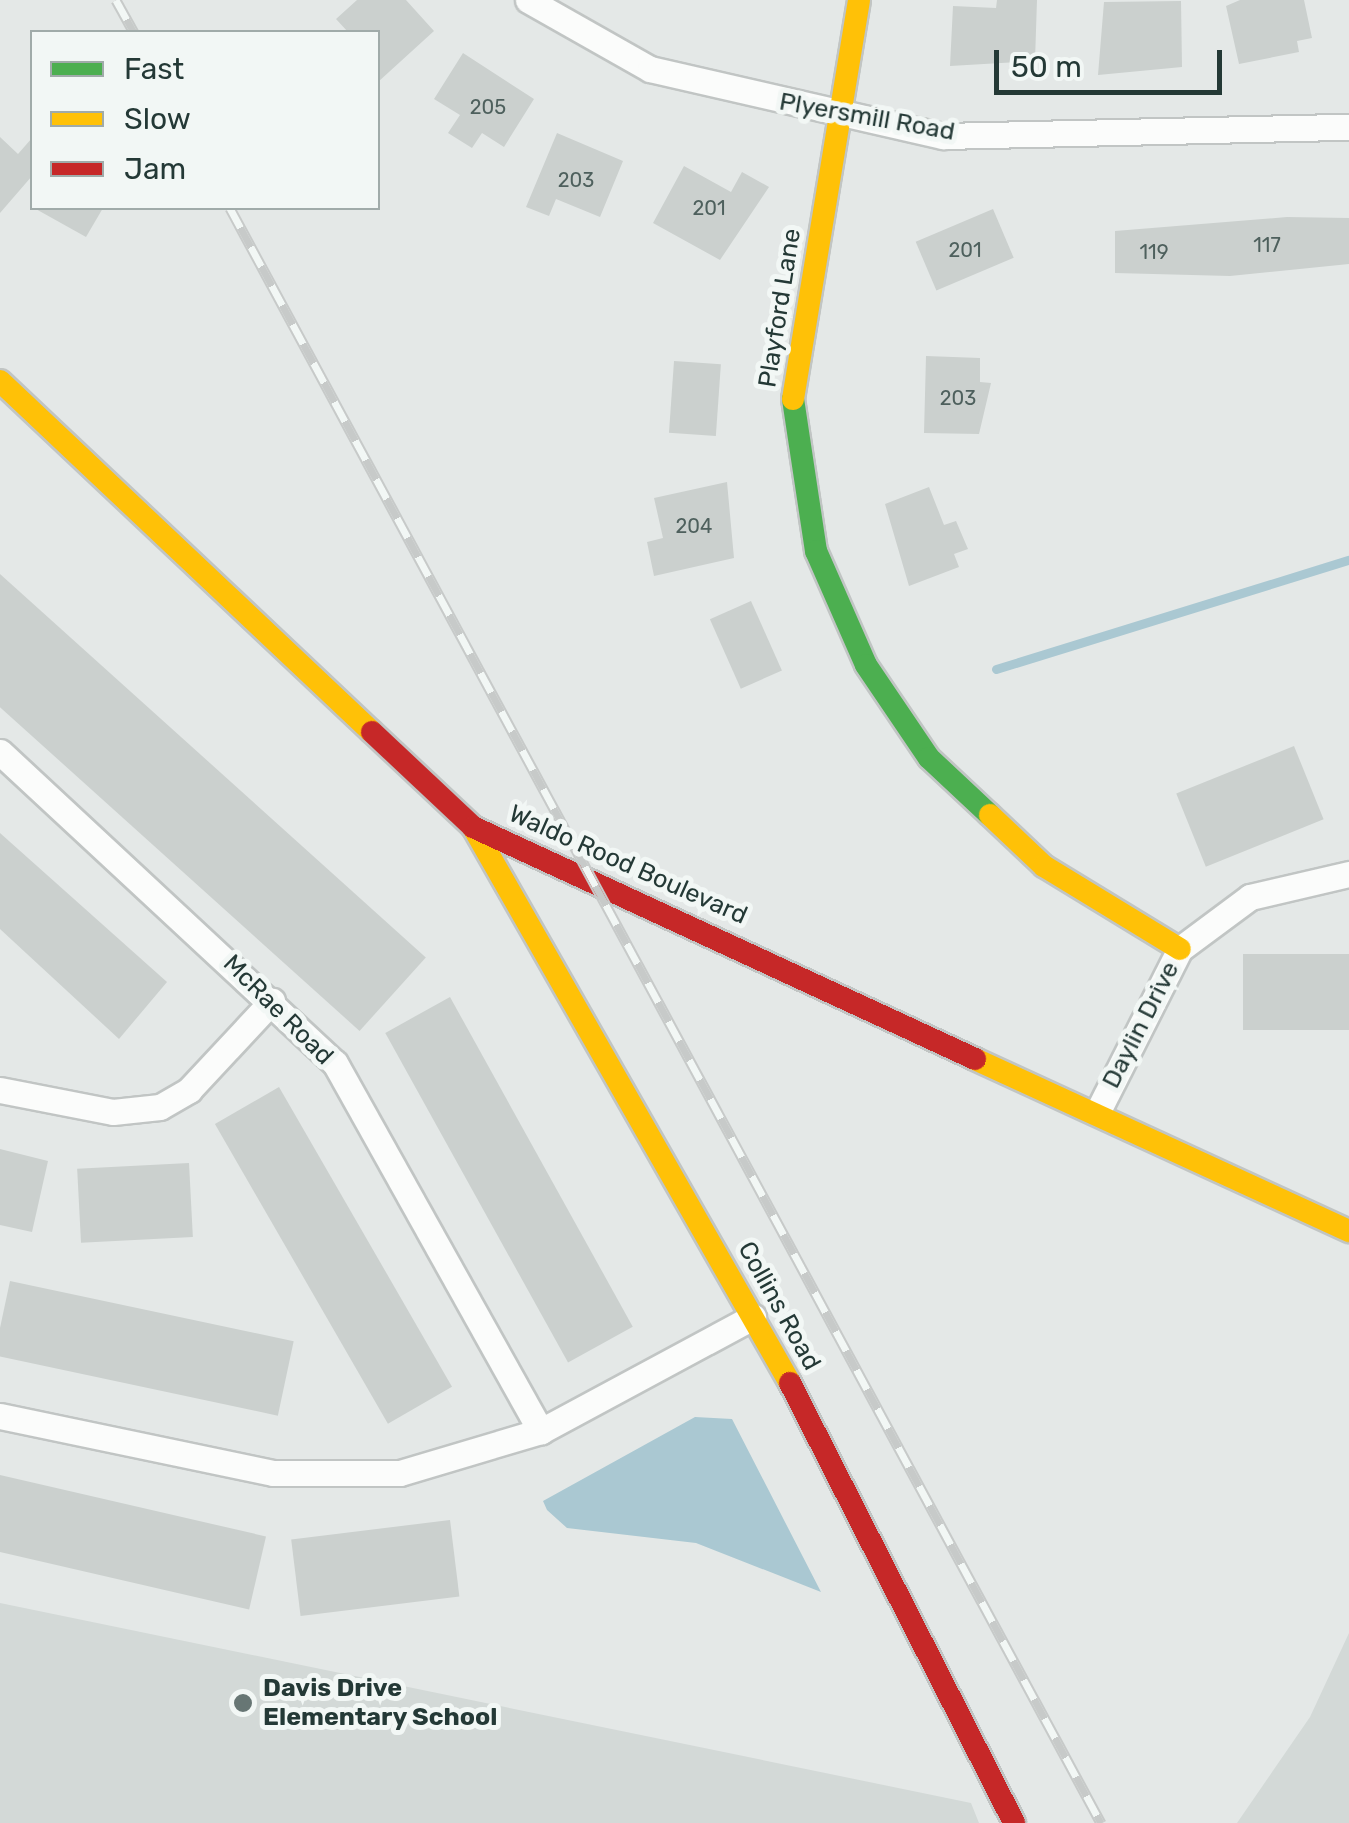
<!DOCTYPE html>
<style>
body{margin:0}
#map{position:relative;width:1349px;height:1823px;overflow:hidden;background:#e4e8e7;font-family:Rubik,sans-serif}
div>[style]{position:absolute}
.built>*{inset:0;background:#d3d9d7}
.water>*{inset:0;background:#aac8d2}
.stream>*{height:9px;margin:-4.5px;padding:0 4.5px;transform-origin:4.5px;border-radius:4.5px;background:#aac8d2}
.building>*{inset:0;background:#cbd0ce;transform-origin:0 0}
.roads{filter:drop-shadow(2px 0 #c1c5c4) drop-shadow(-2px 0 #c1c5c4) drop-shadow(0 2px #c1c5c4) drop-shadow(0 -2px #c1c5c4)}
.street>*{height:25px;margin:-12.5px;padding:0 12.5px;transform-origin:12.5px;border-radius:12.5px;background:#fbfcfb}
.fast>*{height:22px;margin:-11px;padding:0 11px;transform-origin:11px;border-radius:11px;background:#4caf50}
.slow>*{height:22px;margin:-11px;padding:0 11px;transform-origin:11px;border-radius:11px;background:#ffc107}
.jam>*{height:22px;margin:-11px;padding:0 11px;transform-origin:11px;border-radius:11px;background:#c62828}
.rail>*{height:11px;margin-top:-5.5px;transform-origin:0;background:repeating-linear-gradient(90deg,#f2f7f5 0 22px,#c7cac9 0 44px);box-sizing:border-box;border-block:2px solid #c7cac9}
.dots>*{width:28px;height:28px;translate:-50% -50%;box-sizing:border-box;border:5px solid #f2f7f5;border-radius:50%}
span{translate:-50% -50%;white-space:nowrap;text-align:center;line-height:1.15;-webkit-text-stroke:10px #f2f7f5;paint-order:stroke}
.number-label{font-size:20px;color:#4e605d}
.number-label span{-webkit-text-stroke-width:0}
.street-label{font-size:25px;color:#243936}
.poi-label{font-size:25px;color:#243936;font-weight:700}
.left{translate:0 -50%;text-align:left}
.legend{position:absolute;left:30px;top:30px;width:350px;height:180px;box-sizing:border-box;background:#f2f7f5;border:2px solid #a0aba9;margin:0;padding:12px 18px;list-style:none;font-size:30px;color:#243936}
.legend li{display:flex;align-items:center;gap:20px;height:50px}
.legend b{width:50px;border:2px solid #a0aba9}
.scale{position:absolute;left:994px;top:50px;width:228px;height:45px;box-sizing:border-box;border:5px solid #243936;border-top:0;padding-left:12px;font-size:30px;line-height:35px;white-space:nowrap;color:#243936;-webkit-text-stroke:8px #f2f7f5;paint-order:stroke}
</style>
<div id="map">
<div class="built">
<div style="clip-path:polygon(0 1603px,971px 1803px,979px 1823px,0 1823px)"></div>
<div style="clip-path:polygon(1349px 1633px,1349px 1823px,1237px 1823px,1310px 1717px)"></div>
</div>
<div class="water">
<div style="clip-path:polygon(695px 1417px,732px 1419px,821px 1592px,696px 1543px,567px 1528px,547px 1510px,543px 1501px)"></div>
</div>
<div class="stream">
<div style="left:996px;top:669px;width:369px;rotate:-17.2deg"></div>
</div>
<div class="building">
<div style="clip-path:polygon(357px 0,406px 0,434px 31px,378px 82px,378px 32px,348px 32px,336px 19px)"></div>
<div style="clip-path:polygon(997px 0,1037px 0,1035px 61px,950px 66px,953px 6px,996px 8px)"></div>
<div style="clip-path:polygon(1240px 0,1304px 0,1312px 38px,1297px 41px,1299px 52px,1239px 64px,1226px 6px)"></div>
<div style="clip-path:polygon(1181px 1px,1182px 67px,1098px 75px,1104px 2px)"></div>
<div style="clip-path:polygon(463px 53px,534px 99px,504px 147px,482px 133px,472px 148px,448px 133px,460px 115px,434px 99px)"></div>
<div style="clip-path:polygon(557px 133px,623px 161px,600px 217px,556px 199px,549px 216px,526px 207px)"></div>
<div style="clip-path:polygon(0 137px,18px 154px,32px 138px,32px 176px,0 213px)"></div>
<div style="clip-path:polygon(684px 166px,731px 192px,742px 172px,769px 187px,720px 260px,653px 223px)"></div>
<div style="clip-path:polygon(34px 208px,103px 208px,86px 237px)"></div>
<div style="left:993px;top:209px;width:53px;height:84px;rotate:67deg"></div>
<div style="clip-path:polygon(1287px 217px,1349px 218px,1349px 264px,1230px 276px,1115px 273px,1115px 231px)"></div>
<div style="clip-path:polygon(926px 356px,980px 358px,980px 382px,991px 383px,979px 434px,924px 433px)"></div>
<div style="left:674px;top:361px;width:47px;height:72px;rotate:4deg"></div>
<div style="clip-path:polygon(727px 482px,734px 558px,654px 576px,647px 542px,663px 538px,654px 498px)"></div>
<div style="clip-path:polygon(929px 487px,944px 525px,956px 521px,968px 549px,954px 554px,959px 567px,909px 586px,885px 504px)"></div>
<div style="left:0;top:574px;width:573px;height:99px;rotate:42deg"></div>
<div style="left:751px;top:601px;width:76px;height:45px;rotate:66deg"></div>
<div style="left:1294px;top:746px;width:79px;height:127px;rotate:68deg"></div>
<div style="clip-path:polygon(0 833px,167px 982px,119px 1039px,0 929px)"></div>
<div style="left:1349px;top:954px;width:76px;height:106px;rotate:90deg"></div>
<div style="left:450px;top:997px;width:377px;height:74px;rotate:61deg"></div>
<div style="left:279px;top:1087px;width:346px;height:74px;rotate:60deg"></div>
<div style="clip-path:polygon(0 1149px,48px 1161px,32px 1232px,0 1225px)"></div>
<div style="left:189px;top:1163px;width:74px;height:112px;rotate:87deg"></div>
<div style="left:10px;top:1281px;width:290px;height:76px;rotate:12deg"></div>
<div style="left:0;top:1475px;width:273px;height:75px;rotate:13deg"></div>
<div style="left:450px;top:1520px;width:77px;height:160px;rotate:83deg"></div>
</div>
<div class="roads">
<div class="street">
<div style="left:528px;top:0;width:140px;rotate:29.5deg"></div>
<div style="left:650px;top:69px;width:301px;rotate:12.9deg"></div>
<div style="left:943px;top:136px;width:406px;rotate:-1.3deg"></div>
<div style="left:0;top:752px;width:457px;rotate:42.9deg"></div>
<div style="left:335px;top:1063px;width:422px;rotate:60.8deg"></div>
<div style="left:0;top:1090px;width:115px;rotate:11deg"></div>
<div style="left:113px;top:1112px;width:47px;rotate:-6.1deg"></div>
<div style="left:160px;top:1107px;width:34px;rotate:-30deg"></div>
<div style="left:189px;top:1090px;width:122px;rotate:-47deg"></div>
<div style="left:1098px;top:1111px;width:182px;rotate:-63.2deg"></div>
<div style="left:1180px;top:949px;width:87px;rotate:-36.6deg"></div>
<div style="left:1250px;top:897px;width:102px;rotate:-13.1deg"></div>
<div style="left:0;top:1416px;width:279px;rotate:11.8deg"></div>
<div style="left:273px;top:1473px;width:127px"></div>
<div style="left:400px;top:1473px;width:147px;rotate:-16.6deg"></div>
<div style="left:541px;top:1431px;width:241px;rotate:-28.3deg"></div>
</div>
<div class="fast">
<div style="left:793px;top:399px;width:154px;rotate:81.4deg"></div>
<div style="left:816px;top:551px;width:124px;rotate:66.3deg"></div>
<div style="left:866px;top:665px;width:112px;rotate:55.9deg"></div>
<div style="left:929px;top:758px;width:83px;rotate:43.1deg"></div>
</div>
<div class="slow">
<div style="left:0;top:381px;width:511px;rotate:43.34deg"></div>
<div style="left:793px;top:399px;width:404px;rotate:-80.6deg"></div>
<div style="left:990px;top:815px;width:74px;rotate:43.4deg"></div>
<div style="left:1044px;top:866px;width:159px;rotate:31.4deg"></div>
<div style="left:473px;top:827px;width:640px;rotate:60.31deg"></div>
<div style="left:975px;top:1059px;width:412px;rotate:24.7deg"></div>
</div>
<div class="jam">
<div style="left:372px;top:732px;width:139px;rotate:43.2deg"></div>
<div style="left:473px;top:827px;width:553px;rotate:24.8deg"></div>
<div style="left:790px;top:1383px;width:494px;rotate:63deg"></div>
</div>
</div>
<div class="rail">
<div style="left:116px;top:0;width:37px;rotate:61deg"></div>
<div style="left:230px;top:208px;width:1835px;rotate:61.66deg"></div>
</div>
<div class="dots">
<div style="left:243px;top:1703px;background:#677674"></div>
</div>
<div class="number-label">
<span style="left:488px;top:107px">205</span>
<span style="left:576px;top:180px">203</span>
<span style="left:709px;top:208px">201</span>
<span style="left:1267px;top:245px">117</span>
<span style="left:965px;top:250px">201</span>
<span style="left:1154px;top:252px">119</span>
<span style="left:958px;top:398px">203</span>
<span style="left:694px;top:526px">204</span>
</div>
<div class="street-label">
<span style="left:867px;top:117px;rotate:10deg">Plyersmill Road</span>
<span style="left:780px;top:308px;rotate:-81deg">Playford Lane</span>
<span style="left:628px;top:865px;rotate:24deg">Waldo Rood Boulevard</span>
<span style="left:278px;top:1010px;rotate:45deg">McRae Road</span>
<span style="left:1141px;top:1025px;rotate:-63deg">Daylin Drive</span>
<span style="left:779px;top:1306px;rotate:61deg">Collins Road</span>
</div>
<div class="poi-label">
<span class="left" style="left:263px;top:1703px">Davis Drive<br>Elementary School</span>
</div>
<ul class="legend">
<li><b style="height:12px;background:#4caf50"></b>Fast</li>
<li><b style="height:12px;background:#ffc107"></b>Slow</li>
<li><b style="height:12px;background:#c62828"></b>Jam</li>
</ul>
<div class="scale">50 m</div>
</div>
